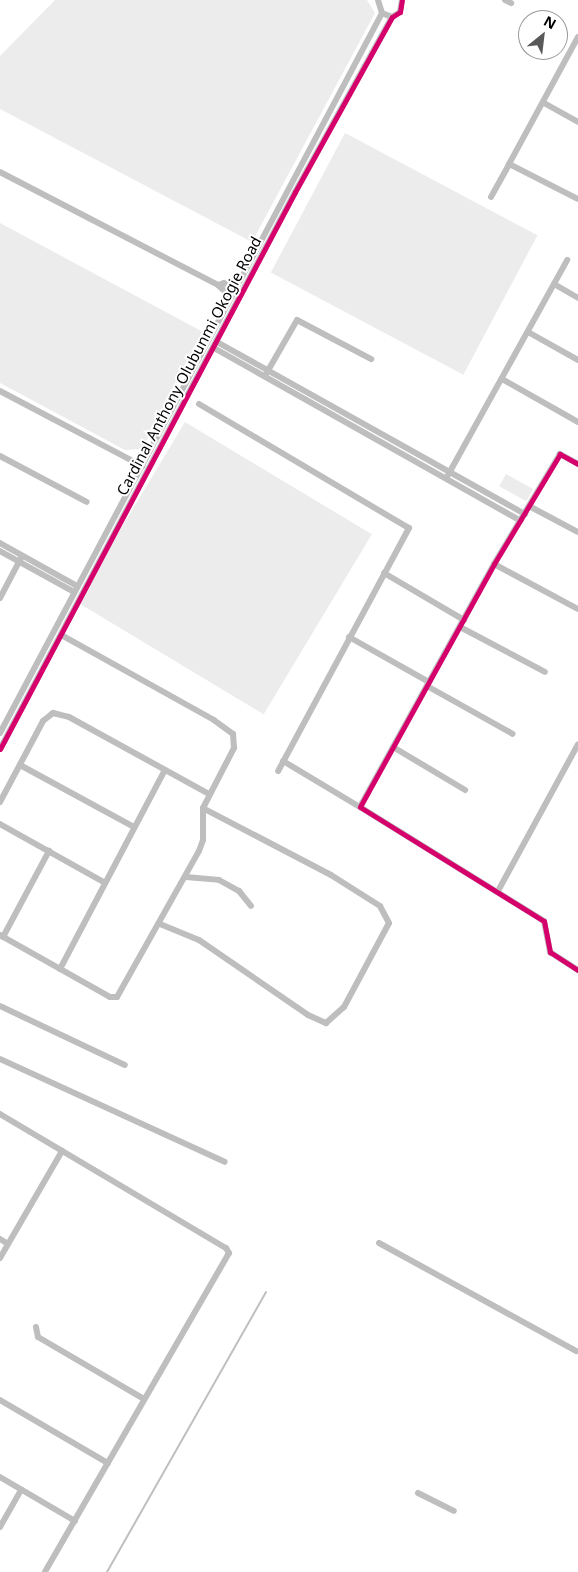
<!DOCTYPE html>
<style>
body{margin:0}
#map{position:relative;width:578px;height:1572px;overflow:hidden;background:#fff;font-family:"Noto Sans",sans-serif}
div>[style]{position:absolute}
.green>*{inset:0;background:#ececec;transform-origin:0 0}
.stream>*{height:2px;margin:-1px;padding:0 1px;transform-origin:1px;border-radius:1px;background:#bfbfbf}
.minor>*{height:6px;margin:-3px;padding:0 3px;transform-origin:3px;border-radius:3px;background:#bebebe}
.cycleway>*{height:5px;margin:-2.5px;padding:0 2.5px;transform-origin:2.5px;border-radius:2.5px;background:#d6006c}
span{translate:-50% -50%;white-space:nowrap;text-align:center;line-height:1.15;-webkit-text-stroke:4px #fff;paint-order:stroke}
.street-label{font-size:15px;color:#000}
.north{position:absolute;left:518px;top:10px;width:50px;height:50px;box-sizing:border-box;background:#fff;border:1px solid #999;border-radius:50%;rotate:29deg;font-size:14px;font-weight:700;line-height:20px;text-align:center;color:#000}
.north::after{content:'';display:block;margin:auto;width:18px;height:22px;background:#595959;clip-path:polygon(50% 0,100% 100%,50% 72%,0 100%)}
</style>
<div id="map">
<div class="green">
<div style="clip-path:polygon(55px 0,367px 0,375px 13px,252px 242px,0 109px,0 56px)"></div>
<div style="left:345px;top:133px;width:218px;height:158px;rotate:28deg"></div>
<div style="clip-path:polygon(0 223px,203px 332px,142px 449px,125px 450px,0 383px)"></div>
<div style="left:185px;top:422px;width:218px;height:210px;rotate:31deg"></div>
<div style="left:506px;top:474px;width:31px;height:14px;rotate:29deg"></div>
</div>
<div class="stream">
<div style="left:107px;top:1572px;width:322px;rotate:-60.4deg"></div>
</div>
<div class="minor">
<div style="left:378px;top:0;width:14px;rotate:73deg"></div>
<div style="left:382px;top:13px;width:11px;rotate:22deg"></div>
<div style="left:505px;top:0;width:7px;rotate:27deg"></div>
<div style="left:578px;top:37px;width:145px;rotate:118.5deg"></div>
<div style="left:509px;top:164px;width:77px;rotate:26.9deg"></div>
<div style="left:544px;top:103px;width:39px;rotate:29deg"></div>
<div style="left:0;top:172px;width:246px;rotate:27.4deg"></div>
<div style="left:218px;top:285px;width:18px;rotate:43deg"></div>
<div style="left:491px;top:197px;width:38px;rotate:-61deg"></div>
<div style="left:554px;top:284px;width:28px;rotate:30deg"></div>
<div style="left:218px;top:285px;width:6px;rotate:-18deg"></div>
<div style="left:224px;top:283px;width:13px;rotate:29deg"></div>
<div style="left:528px;top:332px;width:57px;rotate:29.2deg"></div>
<div style="left:217px;top:342px;width:353px;rotate:29.2deg"></div>
<div style="left:214px;top:348px;width:352px;rotate:29.4deg"></div>
<div style="left:266px;top:374px;width:62px;rotate:-60.1deg"></div>
<div style="left:297px;top:320px;width:84px;rotate:27.8deg"></div>
<div style="left:502px;top:379px;width:87px;rotate:29.5deg"></div>
<div style="left:0;top:391px;width:161px;rotate:27.8deg"></div>
<div style="left:199px;top:404px;width:244px;rotate:30.6deg"></div>
<div style="left:409px;top:528px;width:276px;rotate:118.3deg"></div>
<div style="left:0;top:456px;width:98px;rotate:27.9deg"></div>
<div style="left:578px;top:464px;width:21px;rotate:-151deg"></div>
<div style="left:560px;top:454px;width:128px;rotate:121deg"></div>
<div style="left:494px;top:564px;width:277px;rotate:118.9deg"></div>
<div style="left:360px;top:807px;width:216px;rotate:31.8deg"></div>
<div style="left:544px;top:921px;width:32px;rotate:79deg"></div>
<div style="left:550px;top:952px;width:33px;rotate:33deg"></div>
<div style="left:448px;top:475px;width:246px;rotate:-61deg"></div>
<div style="left:529px;top:506px;width:55px;rotate:28deg"></div>
<div style="left:0;top:543px;width:88px;rotate:29.2deg"></div>
<div style="left:0;top:551px;width:85px;rotate:29deg"></div>
<div style="left:494px;top:564px;width:95px;rotate:28.2deg"></div>
<div style="left:384px;top:573px;width:93px;rotate:30.4deg"></div>
<div style="left:0;top:598px;width:45px;rotate:-62.3deg"></div>
<div style="left:460px;top:627px;width:96px;rotate:27.9deg"></div>
<div style="left:349px;top:637px;width:92px;rotate:29.4deg"></div>
<div style="left:427px;top:686px;width:98px;rotate:29.2deg"></div>
<div style="left:0;top:733px;width:815px;rotate:-62.05deg"></div>
<div style="left:393px;top:747px;width:84px;rotate:30.8deg"></div>
<div style="left:0;top:749px;width:630px;rotate:-62.09deg"></div>
<div style="left:295px;top:192px;width:200px;rotate:-61deg"></div>
<div style="left:392px;top:17px;width:9px;rotate:-32deg"></div>
<div style="left:400px;top:12px;width:12px;rotate:-81deg"></div>
<div style="left:283px;top:761px;width:90px;rotate:30.9deg"></div>
<div style="left:20px;top:765px;width:130px;rotate:28.5deg"></div>
<div style="left:0;top:802px;width:92px;rotate:-62deg"></div>
<div style="left:43px;top:721px;width:13px;rotate:-39deg"></div>
<div style="left:53px;top:713px;width:16px;rotate:14deg"></div>
<div style="left:69px;top:717px;width:160px;rotate:28.8deg"></div>
<div style="left:0;top:824px;width:120px;rotate:29.3deg"></div>
<div style="left:186px;top:877px;width:33px;rotate:5deg"></div>
<div style="left:219px;top:880px;width:23px;rotate:29deg"></div>
<div style="left:239px;top:891px;width:19px;rotate:51deg"></div>
<div style="left:498px;top:891px;width:167px;rotate:-61.4deg"></div>
<div style="left:160px;top:924px;width:42px;rotate:22.3deg"></div>
<div style="left:199px;top:940px;width:132px;rotate:34.5deg"></div>
<div style="left:308px;top:1015px;width:20px;rotate:24deg"></div>
<div style="left:326px;top:1023px;width:24px;rotate:-42deg"></div>
<div style="left:344px;top:1007px;width:95px;rotate:-61.8deg"></div>
<div style="left:389px;top:923px;width:19px;rotate:-118deg"></div>
<div style="left:380px;top:906px;width:58px;rotate:-147.7deg"></div>
<div style="left:331px;top:875px;width:144px;rotate:-152.4deg"></div>
<div style="left:0;top:935px;width:126px;rotate:29.4deg"></div>
<div style="left:110px;top:997px;width:7px"></div>
<div style="left:117px;top:997px;width:167px;rotate:-60.7deg"></div>
<div style="left:199px;top:851px;width:12px;rotate:-70deg"></div>
<div style="left:203px;top:840px;width:32px;rotate:-90deg"></div>
<div style="left:203px;top:808px;width:68px;rotate:-62.7deg"></div>
<div style="left:234px;top:748px;width:14px;rotate:-94deg"></div>
<div style="left:233px;top:734px;width:24px;rotate:-144deg"></div>
<div style="left:214px;top:720px;width:175px;rotate:-150.9deg"></div>
<div style="left:3px;top:937px;width:98px;rotate:-61.9deg"></div>
<div style="left:60px;top:969px;width:225px;rotate:-62.2deg"></div>
<div style="left:0;top:1006px;width:138px;rotate:25.3deg"></div>
<div style="left:0;top:1059px;width:247px;rotate:24.6deg"></div>
<div style="left:0;top:1114px;width:263px;rotate:30.7deg"></div>
<div style="left:226px;top:1248px;width:6px;rotate:59deg"></div>
<div style="left:229px;top:1253px;width:368px;rotate:120deg"></div>
<div style="left:0;top:1239px;width:9px;rotate:32deg"></div>
<div style="left:379px;top:1243px;width:225px;rotate:28.7deg"></div>
<div style="left:0;top:1258px;width:124px;rotate:-59.9deg"></div>
<div style="left:36px;top:1327px;width:10px;rotate:79deg"></div>
<div style="left:38px;top:1337px;width:123px;rotate:30.3deg"></div>
<div style="left:0;top:1400px;width:125px;rotate:30.3deg"></div>
<div style="left:0;top:1477px;width:87px;rotate:30.4deg"></div>
<div style="left:418px;top:1493px;width:40px;rotate:26.6deg"></div>
<div style="left:0;top:1527px;width:43px;rotate:-60.4deg"></div>
</div>
<div class="cycleway">
<div style="left:578px;top:464px;width:21px;rotate:-151deg"></div>
<div style="left:560px;top:454px;width:128px;rotate:121deg"></div>
<div style="left:494px;top:564px;width:277px;rotate:118.9deg"></div>
<div style="left:360px;top:807px;width:216px;rotate:31.8deg"></div>
<div style="left:544px;top:921px;width:32px;rotate:79deg"></div>
<div style="left:550px;top:952px;width:33px;rotate:33deg"></div>
<div style="left:0;top:749px;width:630px;rotate:-62.09deg"></div>
<div style="left:295px;top:192px;width:200px;rotate:-61deg"></div>
<div style="left:392px;top:17px;width:9px;rotate:-32deg"></div>
<div style="left:400px;top:12px;width:12px;rotate:-81deg"></div>
</div>
<div class="street-label">
<span style="left:189px;top:366px;rotate:-62deg">Cardinal Anthony Olubunmi Okogie Road</span>
</div>
<div class="north">N</div>
</div>
